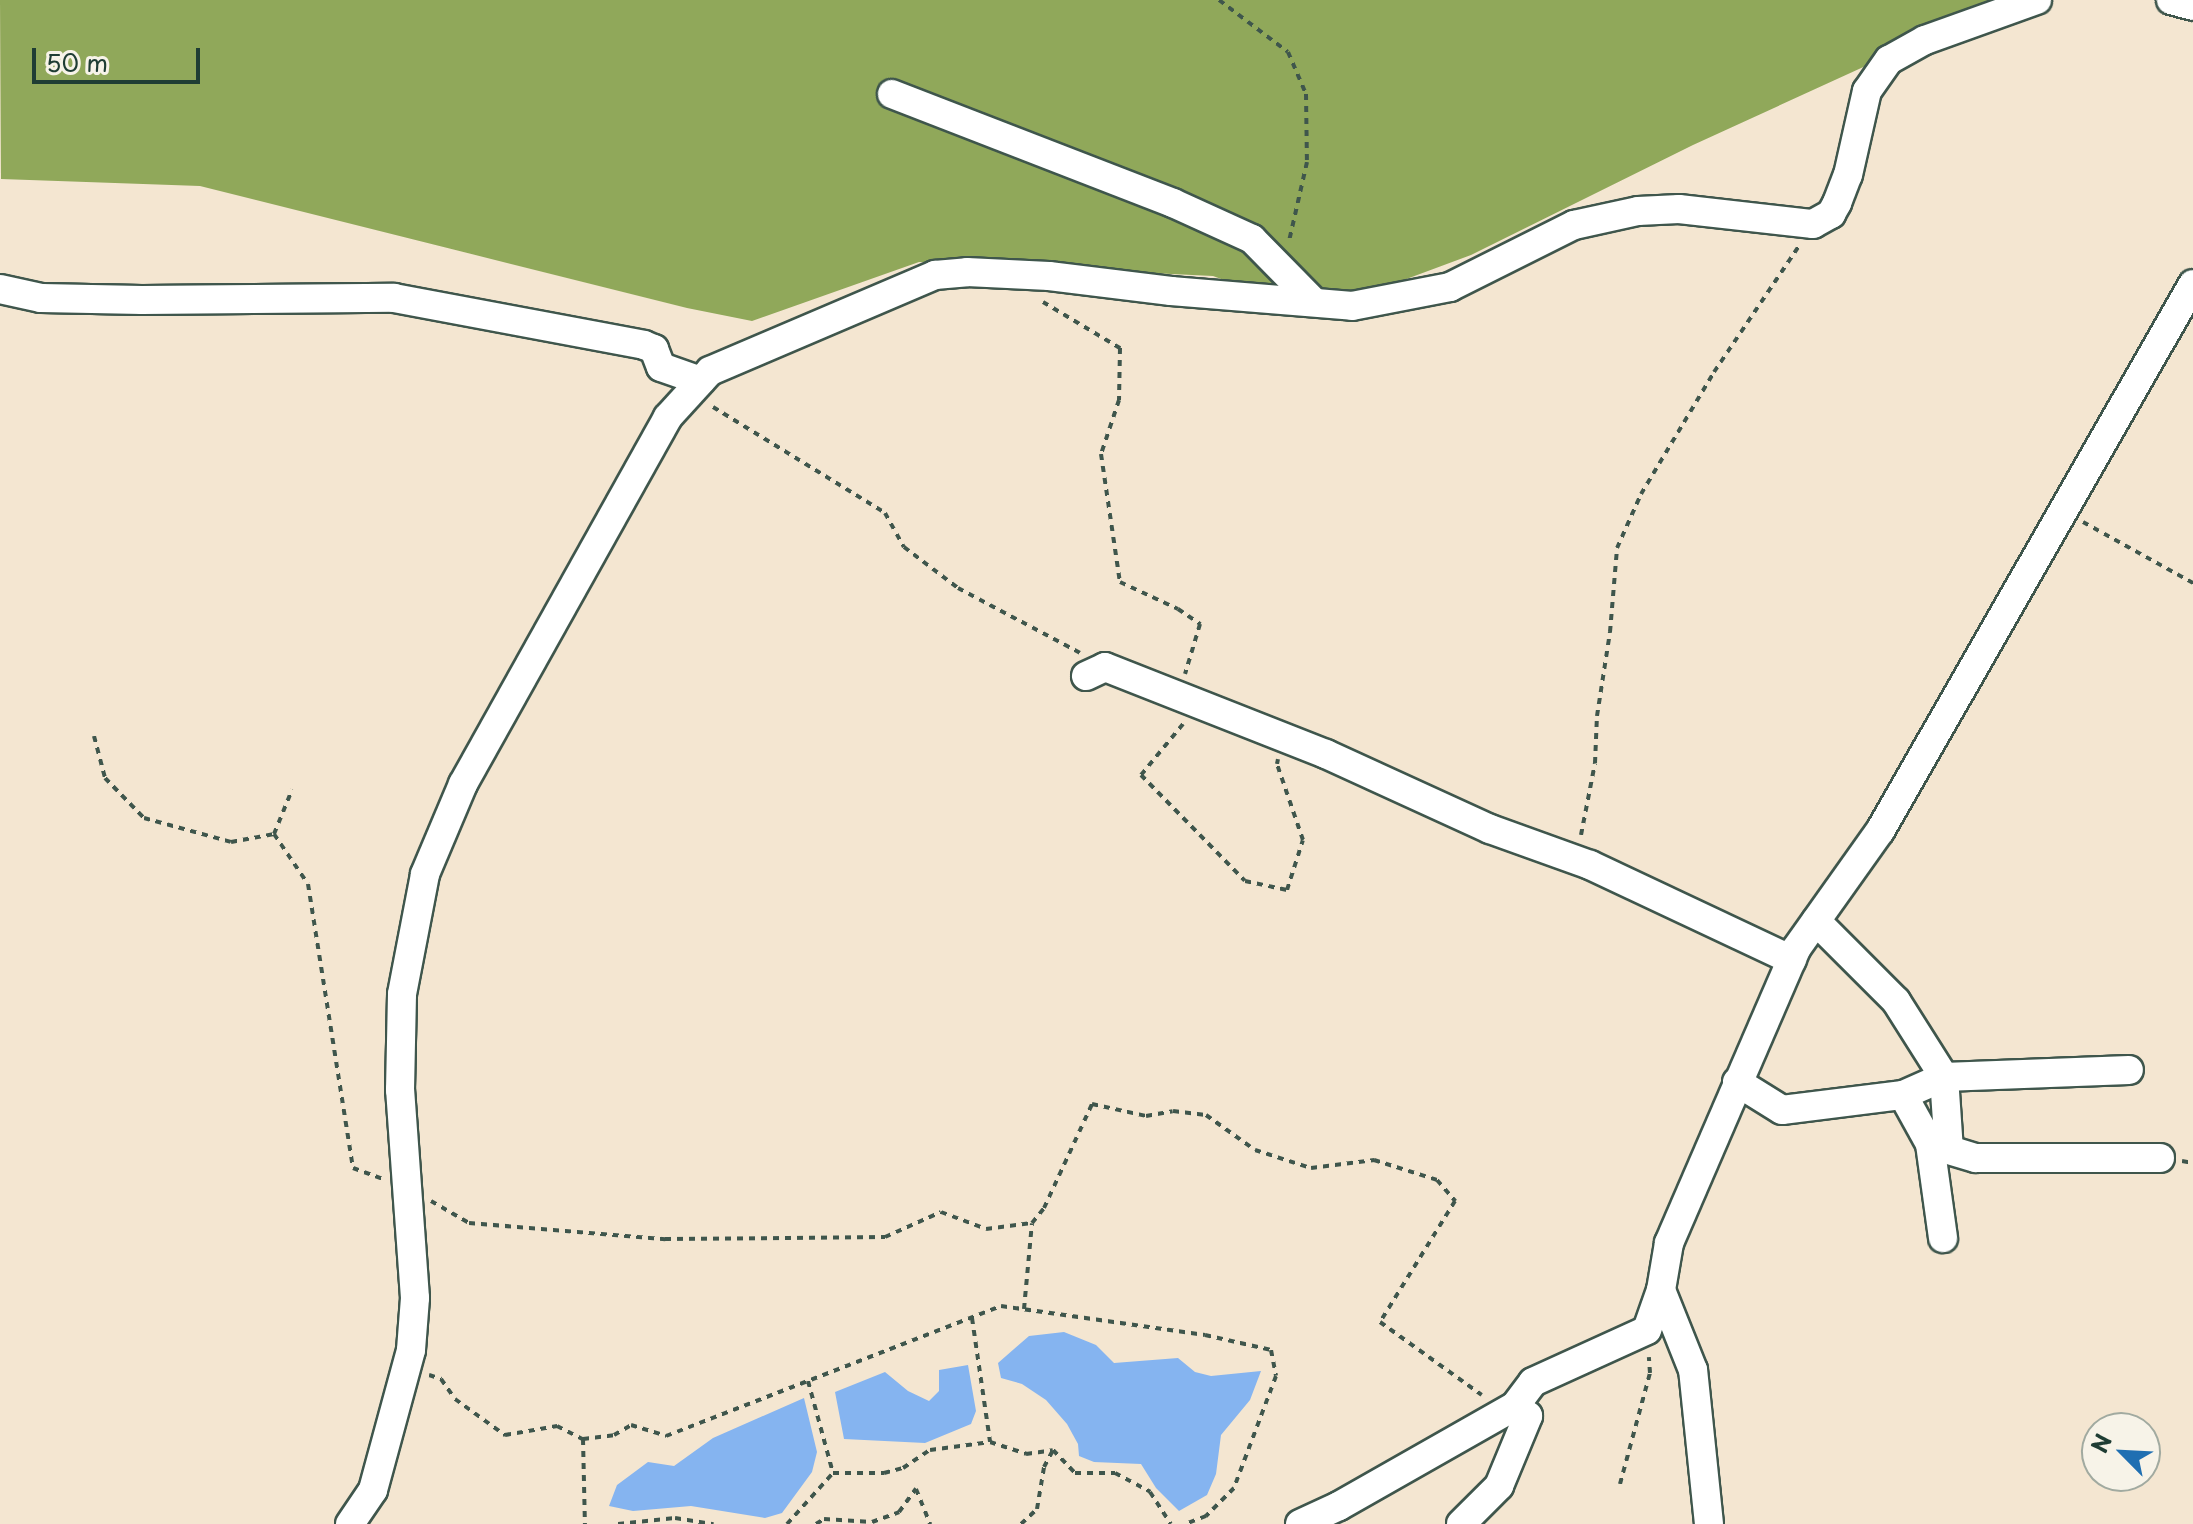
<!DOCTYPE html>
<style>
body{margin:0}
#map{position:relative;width:2193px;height:1524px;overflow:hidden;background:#f4e6d1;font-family:"Playpen Sans",sans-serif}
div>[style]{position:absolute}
.forest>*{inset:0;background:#90a85a}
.water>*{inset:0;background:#85b4f0}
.path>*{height:4px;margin-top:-2px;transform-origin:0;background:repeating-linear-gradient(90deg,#3f564c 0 6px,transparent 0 12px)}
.roads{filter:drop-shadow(2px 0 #3f564c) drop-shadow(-2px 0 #3f564c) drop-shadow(0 2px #3f564c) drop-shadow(0 -2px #3f564c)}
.minor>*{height:28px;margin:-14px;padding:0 14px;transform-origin:14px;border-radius:14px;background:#fff}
span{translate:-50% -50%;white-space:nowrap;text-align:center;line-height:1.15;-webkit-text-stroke:6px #f7f3e8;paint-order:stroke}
.north{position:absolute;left:2081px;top:1412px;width:80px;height:80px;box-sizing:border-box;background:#f7f3e8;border:2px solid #a1aaa0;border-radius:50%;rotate:294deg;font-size:22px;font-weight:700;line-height:32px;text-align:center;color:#1f3d34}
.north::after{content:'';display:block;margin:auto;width:28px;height:36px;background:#1f6fb2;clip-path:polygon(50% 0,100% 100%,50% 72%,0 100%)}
.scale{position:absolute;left:32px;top:48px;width:168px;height:36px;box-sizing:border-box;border:4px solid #1f3d34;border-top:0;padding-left:10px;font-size:24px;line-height:28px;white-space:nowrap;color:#1f3d34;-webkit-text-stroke:6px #f7f3e8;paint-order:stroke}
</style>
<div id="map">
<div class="forest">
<div style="clip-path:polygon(0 0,2010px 0,1693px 145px,1471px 255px,1315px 313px,1213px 276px,919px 262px,752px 321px,687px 308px,200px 186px,1px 179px)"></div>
</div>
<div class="water">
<div style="clip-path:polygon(1064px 1332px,1096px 1345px,1114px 1363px,1178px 1358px,1195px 1372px,1211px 1376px,1261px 1371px,1250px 1400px,1221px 1435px,1216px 1474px,1207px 1495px,1179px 1511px,1156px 1488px,1141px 1464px,1094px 1462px,1079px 1456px,1078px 1444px,1067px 1424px,1046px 1400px,1022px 1384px,1001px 1378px,998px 1363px,1029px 1336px)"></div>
<div style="clip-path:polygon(968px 1365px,976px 1411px,971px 1424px,925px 1443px,844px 1439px,835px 1392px,885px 1372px,908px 1391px,929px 1401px,939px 1391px,939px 1370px)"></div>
<div style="clip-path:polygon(804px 1398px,817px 1452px,812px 1472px,782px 1513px,765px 1518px,691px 1506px,633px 1511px,609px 1506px,617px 1485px,648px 1462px,674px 1466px,713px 1438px)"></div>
</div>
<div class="path">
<div style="left:1219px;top:0;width:86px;rotate:37deg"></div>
<div style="left:1288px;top:52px;width:46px;rotate:66.8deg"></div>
<div style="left:1306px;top:94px;width:68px;rotate:89.2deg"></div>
<div style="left:1307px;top:162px;width:81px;rotate:102.8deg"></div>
<div style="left:1043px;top:302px;width:90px;rotate:30.9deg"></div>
<div style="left:1120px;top:348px;width:52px;rotate:91.1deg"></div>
<div style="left:1119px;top:400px;width:57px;rotate:108.4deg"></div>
<div style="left:1101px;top:454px;width:129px;rotate:81.6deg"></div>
<div style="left:1120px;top:582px;width:64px;rotate:25deg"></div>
<div style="left:1178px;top:609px;width:27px;rotate:34deg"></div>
<div style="left:1200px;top:624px;width:52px;rotate:106.7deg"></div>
<div style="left:713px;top:407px;width:202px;rotate:31.6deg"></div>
<div style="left:885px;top:513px;width:39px;rotate:61deg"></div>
<div style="left:904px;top:547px;width:68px;rotate:37.2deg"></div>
<div style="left:958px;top:588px;width:138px;rotate:28deg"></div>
<div style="left:2083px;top:522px;width:126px;rotate:29deg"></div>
<div style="left:1183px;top:724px;width:66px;rotate:129.5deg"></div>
<div style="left:1141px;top:775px;width:148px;rotate:45.5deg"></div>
<div style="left:1245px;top:881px;width:43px;rotate:12.1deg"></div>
<div style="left:1287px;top:890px;width:52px;rotate:-72.3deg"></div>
<div style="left:1303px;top:840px;width:80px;rotate:-108.9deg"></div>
<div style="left:1277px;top:764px;width:5px;rotate:-79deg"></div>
<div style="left:94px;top:736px;width:43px;rotate:75.3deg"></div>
<div style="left:105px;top:778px;width:56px;rotate:45.7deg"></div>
<div style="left:144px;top:818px;width:90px;rotate:15.4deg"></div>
<div style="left:231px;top:842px;width:44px;rotate:-10.5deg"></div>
<div style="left:274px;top:834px;width:60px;rotate:55.8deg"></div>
<div style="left:308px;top:884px;width:288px;rotate:81deg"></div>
<div style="left:353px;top:1168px;width:33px;rotate:20deg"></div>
<div style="left:274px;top:834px;width:48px;rotate:-67.8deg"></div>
<div style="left:1581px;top:835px;width:73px;rotate:-79deg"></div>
<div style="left:1595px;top:763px;width:47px;rotate:-87.6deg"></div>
<div style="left:1597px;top:716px;width:85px;rotate:-81.2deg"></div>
<div style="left:1610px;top:632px;width:84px;rotate:-85.2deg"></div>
<div style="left:1617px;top:548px;width:59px;rotate:-66deg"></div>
<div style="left:1641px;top:494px;width:142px;rotate:-59.1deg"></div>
<div style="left:1714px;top:372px;width:152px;rotate:-56deg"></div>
<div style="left:2182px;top:1161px;width:11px;rotate:10deg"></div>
<div style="left:431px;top:1201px;width:44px;rotate:30.1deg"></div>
<div style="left:469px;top:1223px;width:197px;rotate:4.7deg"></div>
<div style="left:665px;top:1239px;width:220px;rotate:-0.5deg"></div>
<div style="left:885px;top:1237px;width:61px;rotate:-24.1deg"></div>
<div style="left:941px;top:1212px;width:48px;rotate:20.7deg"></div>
<div style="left:986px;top:1229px;width:46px;rotate:-7.4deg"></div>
<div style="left:1032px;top:1223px;width:19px;rotate:-51deg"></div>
<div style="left:1044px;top:1208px;width:115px;rotate:-65.2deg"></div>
<div style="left:1092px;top:1104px;width:55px;rotate:12.5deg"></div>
<div style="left:1146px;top:1116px;width:27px;rotate:-10deg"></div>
<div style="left:1173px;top:1111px;width:33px;rotate:7deg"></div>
<div style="left:1206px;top:1115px;width:60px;rotate:35.5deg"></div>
<div style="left:1255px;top:1150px;width:59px;rotate:17.8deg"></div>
<div style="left:1311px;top:1168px;width:64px;rotate:-7.2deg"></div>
<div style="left:1374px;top:1160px;width:66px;rotate:17.6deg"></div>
<div style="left:1437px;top:1180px;width:28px;rotate:49deg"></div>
<div style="left:1455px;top:1201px;width:142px;rotate:121.8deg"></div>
<div style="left:1380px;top:1322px;width:125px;rotate:35.6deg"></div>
<div style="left:1024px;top:1309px;width:86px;rotate:-84.7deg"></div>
<div style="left:972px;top:1318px;width:125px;rotate:81.7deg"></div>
<div style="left:429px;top:1375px;width:13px;rotate:18deg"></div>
<div style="left:441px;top:1379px;width:24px;rotate:55deg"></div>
<div style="left:455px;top:1399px;width:62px;rotate:35.8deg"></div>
<div style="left:505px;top:1435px;width:53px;rotate:-9.8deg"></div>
<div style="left:557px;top:1426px;width:29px;rotate:27deg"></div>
<div style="left:583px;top:1439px;width:85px;rotate:88.7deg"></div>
<div style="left:808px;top:1381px;width:95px;rotate:74.8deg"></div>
<div style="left:583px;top:1439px;width:31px;rotate:-7deg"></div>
<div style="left:614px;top:1435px;width:20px;rotate:-30deg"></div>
<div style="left:631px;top:1425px;width:37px;rotate:17deg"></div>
<div style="left:666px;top:1436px;width:359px;rotate:-21.2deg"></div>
<div style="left:1001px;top:1306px;width:206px;rotate:8.1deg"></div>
<div style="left:1205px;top:1335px;width:68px;rotate:12.8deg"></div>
<div style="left:1271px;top:1350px;width:26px;rotate:79deg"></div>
<div style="left:1276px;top:1376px;width:120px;rotate:110.6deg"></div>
<div style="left:1234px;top:1488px;width:40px;rotate:135deg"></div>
<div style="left:1206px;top:1516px;width:22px;rotate:159deg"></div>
<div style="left:1620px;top:1484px;width:115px;rotate:-74.9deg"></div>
<div style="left:1650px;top:1373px;width:16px;rotate:-94deg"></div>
<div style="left:618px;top:1524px;width:57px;rotate:-6deg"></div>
<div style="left:675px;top:1518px;width:39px;rotate:9deg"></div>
<div style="left:787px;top:1524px;width:69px;rotate:-48deg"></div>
<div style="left:833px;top:1473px;width:51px"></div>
<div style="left:884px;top:1473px;width:20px;rotate:-15deg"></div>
<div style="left:903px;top:1468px;width:32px;rotate:-34deg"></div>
<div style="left:930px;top:1450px;width:61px;rotate:-7.6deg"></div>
<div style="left:990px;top:1442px;width:38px;rotate:18deg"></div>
<div style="left:1026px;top:1454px;width:27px;rotate:-8deg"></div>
<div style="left:1053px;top:1450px;width:32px;rotate:46deg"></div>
<div style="left:1075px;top:1473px;width:40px"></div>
<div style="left:1115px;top:1473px;width:40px;rotate:28deg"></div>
<div style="left:1150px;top:1492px;width:38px;rotate:57deg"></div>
<div style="left:816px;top:1524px;width:9px;rotate:-32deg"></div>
<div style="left:824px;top:1519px;width:48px;rotate:3.6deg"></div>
<div style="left:872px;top:1522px;width:29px;rotate:-20deg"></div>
<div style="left:899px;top:1512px;width:29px;rotate:-54deg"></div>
<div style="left:916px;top:1489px;width:38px;rotate:68deg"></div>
<div style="left:1021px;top:1524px;width:22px;rotate:-43deg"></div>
<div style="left:1037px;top:1509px;width:43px;rotate:-80.5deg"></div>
<div style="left:1044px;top:1467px;width:19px;rotate:-62deg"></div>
</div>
<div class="roads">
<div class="minor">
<div style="left:2171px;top:0;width:23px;rotate:15deg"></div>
<div style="left:892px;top:94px;width:301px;rotate:21.2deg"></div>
<div style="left:1173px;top:203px;width:87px;rotate:24.5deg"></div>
<div style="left:1252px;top:239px;width:87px;rotate:45.5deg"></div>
<div style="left:0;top:289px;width:42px;rotate:12.4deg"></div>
<div style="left:41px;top:298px;width:101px;rotate:1.1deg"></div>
<div style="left:142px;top:300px;width:252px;rotate:-0.5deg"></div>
<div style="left:394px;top:298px;width:254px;rotate:10.6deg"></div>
<div style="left:644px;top:345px;width:11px;rotate:22deg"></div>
<div style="left:654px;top:349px;width:19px;rotate:69deg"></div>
<div style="left:661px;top:367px;width:42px;rotate:19.3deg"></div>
<div style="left:1086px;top:676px;width:21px;rotate:-25deg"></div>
<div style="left:1105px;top:667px;width:238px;rotate:21.5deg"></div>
<div style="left:1326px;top:754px;width:180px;rotate:24.6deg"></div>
<div style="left:1490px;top:829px;width:106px;rotate:19.8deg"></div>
<div style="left:1590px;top:865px;width:223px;rotate:25.2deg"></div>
<div style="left:1816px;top:921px;width:113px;rotate:45deg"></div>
<div style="left:1896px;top:1001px;width:90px;rotate:57.7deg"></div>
<div style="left:1944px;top:1077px;width:73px;rotate:86.1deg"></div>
<div style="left:1949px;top:1150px;width:28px;rotate:17deg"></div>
<div style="left:1976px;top:1158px;width:184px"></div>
<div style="left:1737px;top:1082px;width:53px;rotate:31.9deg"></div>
<div style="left:1782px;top:1110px;width:122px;rotate:-7.1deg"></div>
<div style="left:1903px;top:1095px;width:45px;rotate:-23.7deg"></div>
<div style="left:1944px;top:1077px;width:185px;rotate:-2.2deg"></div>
<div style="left:1903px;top:1095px;width:56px;rotate:61.1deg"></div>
<div style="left:1930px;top:1144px;width:95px;rotate:82.1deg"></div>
<div style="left:350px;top:1524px;width:41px;rotate:-55.9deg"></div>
<div style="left:373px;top:1490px;width:145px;rotate:-74.8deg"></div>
<div style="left:411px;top:1350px;width:52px;rotate:-85.6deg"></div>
<div style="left:415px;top:1298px;width:209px;rotate:-94.1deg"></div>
<div style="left:400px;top:1090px;width:96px;rotate:-88.8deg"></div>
<div style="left:402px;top:994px;width:122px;rotate:-79.1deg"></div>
<div style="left:425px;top:874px;width:98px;rotate:-67.1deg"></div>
<div style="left:463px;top:784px;width:420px;rotate:-60.8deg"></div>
<div style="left:668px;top:417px;width:62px;rotate:-47.6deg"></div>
<div style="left:710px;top:371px;width:245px;rotate:-23.1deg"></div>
<div style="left:935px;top:275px;width:32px;rotate:-5deg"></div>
<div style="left:967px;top:272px;width:82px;rotate:2.8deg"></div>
<div style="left:1049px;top:276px;width:123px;rotate:7deg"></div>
<div style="left:1171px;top:291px;width:182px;rotate:4.7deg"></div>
<div style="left:1352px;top:306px;width:100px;rotate:-11deg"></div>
<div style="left:1450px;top:287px;width:139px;rotate:-26.6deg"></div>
<div style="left:1574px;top:225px;width:66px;rotate:-12.3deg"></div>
<div style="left:1638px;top:211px;width:41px;rotate:-2.8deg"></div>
<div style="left:1679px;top:209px;width:135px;rotate:6.4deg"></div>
<div style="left:1813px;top:224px;width:21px;rotate:-29deg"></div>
<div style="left:1831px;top:214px;width:13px;rotate:-61deg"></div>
<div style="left:1837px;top:203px;width:30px;rotate:-69deg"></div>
<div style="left:1848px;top:175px;width:86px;rotate:-77.3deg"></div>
<div style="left:1867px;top:91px;width:38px;rotate:-55deg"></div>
<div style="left:1889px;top:60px;width:41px;rotate:-29.1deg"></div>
<div style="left:1925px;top:40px;width:119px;rotate:-19.7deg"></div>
<div style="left:1300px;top:1524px;width:43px;rotate:-24.8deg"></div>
<div style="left:1339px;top:1506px;width:202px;rotate:-29.6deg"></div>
<div style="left:1515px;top:1406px;width:30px;rotate:-53deg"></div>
<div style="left:1533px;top:1382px;width:125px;rotate:-24.5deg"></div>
<div style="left:1647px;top:1330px;width:42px;rotate:-70.7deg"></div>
<div style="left:1461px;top:1524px;width:54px;rotate:-45deg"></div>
<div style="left:1499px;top:1486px;width:76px;rotate:-67.5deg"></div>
<div style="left:1528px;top:1416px;width:16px;rotate:-142deg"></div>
<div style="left:1709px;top:1524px;width:155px;rotate:-95.9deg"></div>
<div style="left:1693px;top:1370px;width:86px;rotate:-111.8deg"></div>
<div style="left:1661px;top:1290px;width:48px;rotate:-80.3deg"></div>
<div style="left:1669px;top:1243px;width:320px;rotate:-66.6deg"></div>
<div style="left:1796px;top:949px;width:145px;rotate:-54.6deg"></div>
<div style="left:1880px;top:831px;width:630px;rotate:-60.22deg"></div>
</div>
</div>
<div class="north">N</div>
<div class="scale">50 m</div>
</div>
